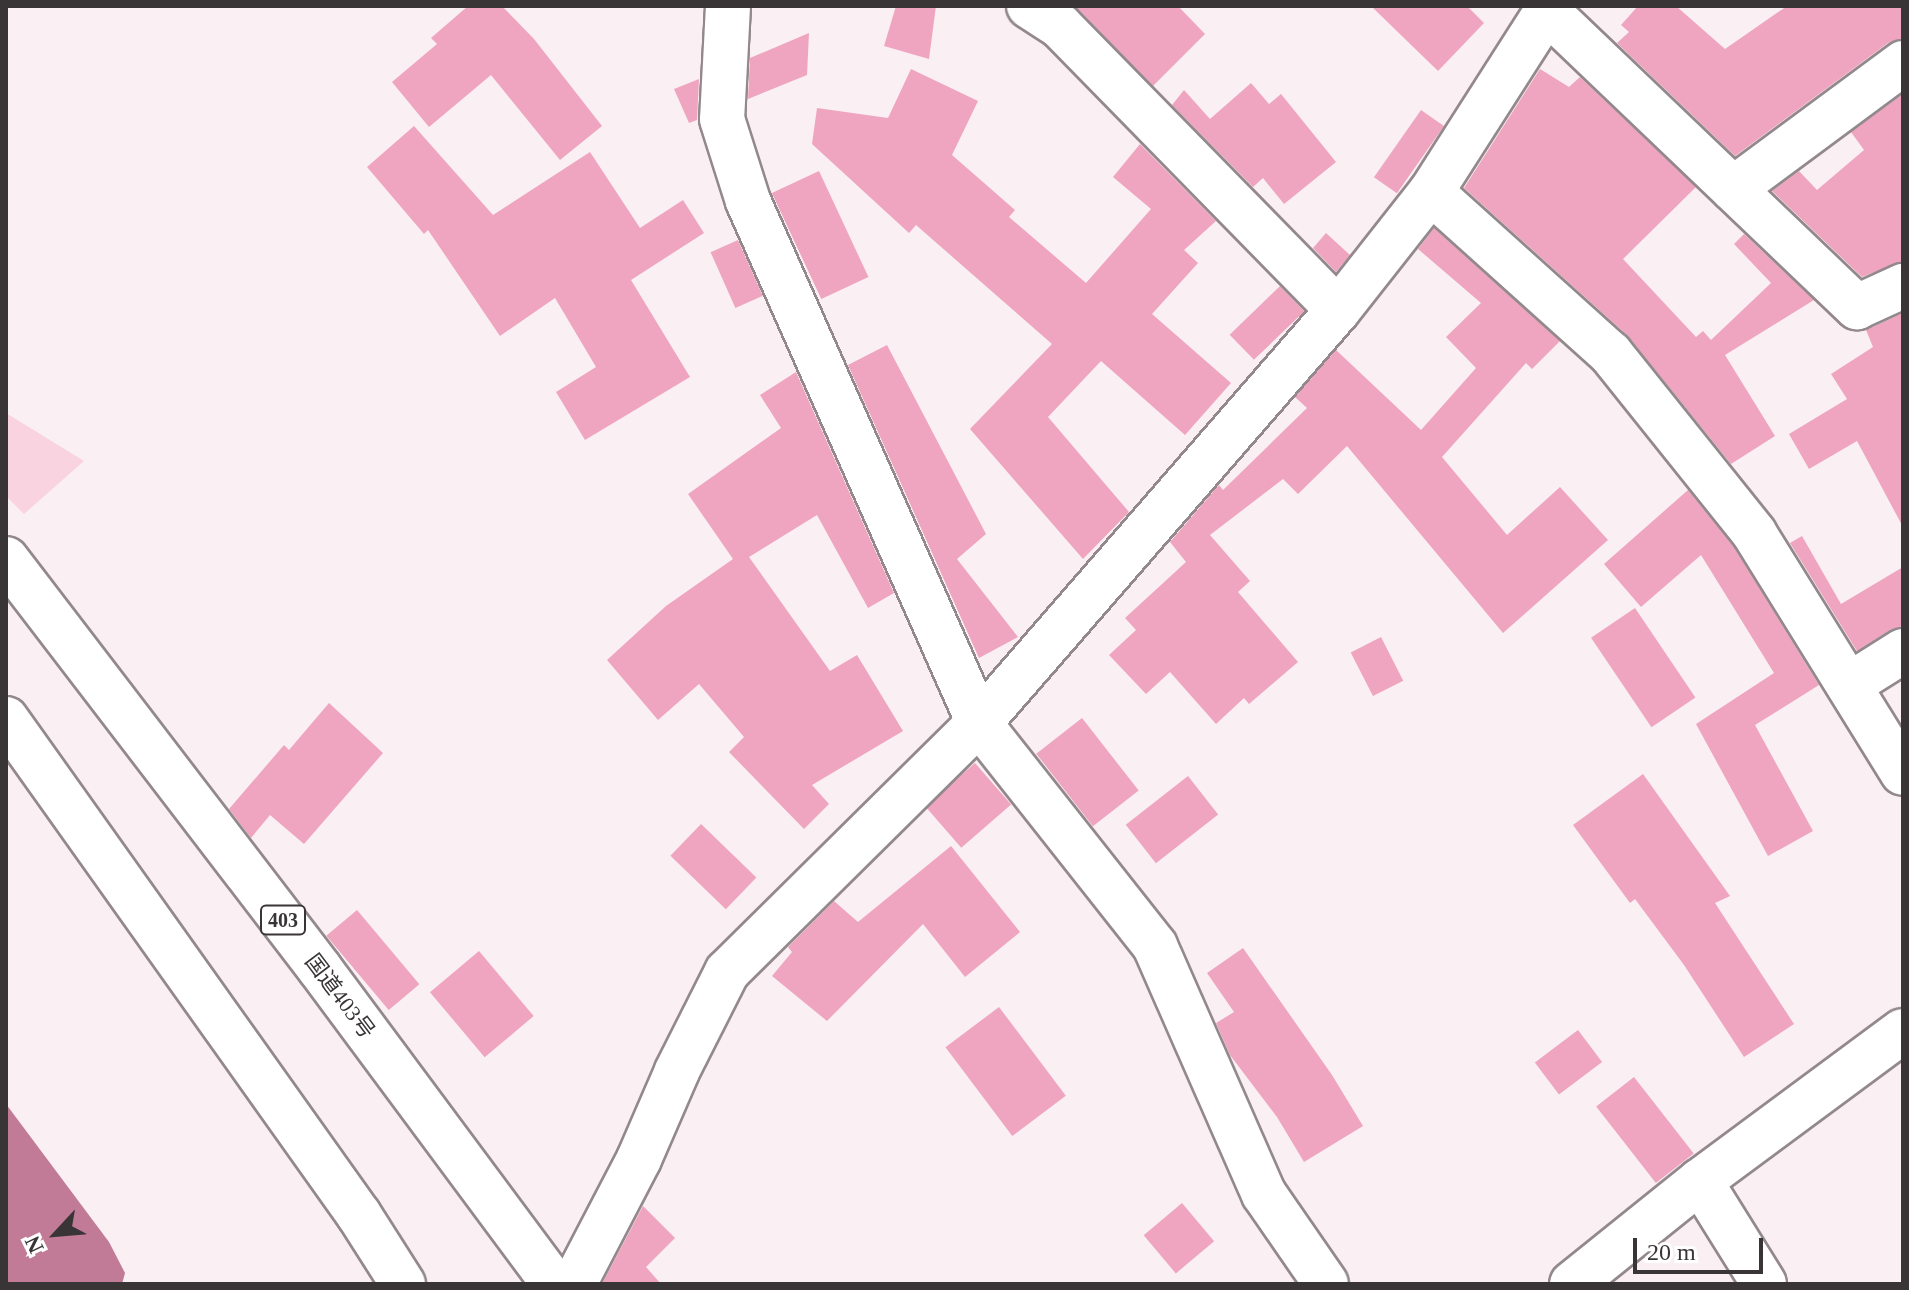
<!DOCTYPE html>
<meta charset="utf-8">
<style>
body{margin:0}
#map{position:relative;width:1909px;height:1290px;overflow:hidden;background:#faeff2;font-family:"Times New Roman","Noto Sans JP",serif}
div>[style]{position:absolute}
.green>*{inset:0;background:#f9d3e0}
.water>*{inset:0;background:#c27b96}
.building>*{inset:0;background:#efa5c0;transform-origin:0 0}
.roads{filter:drop-shadow(2px 0 #93898c) drop-shadow(-2px 0 #93898c) drop-shadow(0 2px #93898c) drop-shadow(0 -2px #93898c)}
.minor>*{height:44px;margin:-22px;padding:0 22px;transform-origin:22px;border-radius:22px;background:#fff}
.highway>*{height:44px;margin:-22px;padding:0 22px;transform-origin:22px;border-radius:22px;background:#fff}
span{translate:-50% -50%;white-space:nowrap;text-align:center;line-height:1.15;-webkit-text-stroke:6px #fff;paint-order:stroke}
.shield-label span{padding:2px 6px;background:#fff;border:2px solid;border-radius:6px;-webkit-text-stroke-width:0}
.shield-label{font-size:20px;color:#393536;font-weight:700}
.street-label{font-size:22px;color:#393536}
.frame{position:absolute;inset:0;border:8px solid #393536;pointer-events:none}
.north{position:absolute;left:16px;top:1194px;width:80px;height:80px;-webkit-text-stroke:6px #fff;paint-order:stroke;rotate:244deg;font-size:22px;font-weight:700;line-height:32px;text-align:center;color:#393536}
.north::after{content:'';display:block;margin:auto;width:28px;height:36px;background:#393536;clip-path:polygon(50% 0,100% 100%,50% 72%,0 100%)}
.scale{position:absolute;left:1633px;top:1238px;width:130px;height:36px;box-sizing:border-box;border:4px solid #393536;border-top:0;padding-left:10px;font-size:24px;line-height:28px;white-space:nowrap;color:#393536;-webkit-text-stroke:6px #fff;paint-order:stroke}
</style>
<div id="map">
<div class="green">
<div style="clip-path:polygon(6px 413px,84px 461px,24px 514px,6px 496px)"></div>
</div>
<div class="water">
<div style="clip-path:polygon(6px 1104px,109px 1242px,125px 1273px,122px 1284px,6px 1284px)"></div>
</div>
<div class="building">
<div style="clip-path:polygon(468px 6px,502px 6px,534px 39px,602px 126px,560px 160px,491px 75px,429px 127px,392px 82px,437px 44px,431px 38px)"></div>
<div style="clip-path:polygon(896px 6px,936px 6px,929px 59px,884px 46px)"></div>
<div style="clip-path:polygon(1075px 6px,1178px 6px,1205px 34px,1153px 86px)"></div>
<div style="clip-path:polygon(1371px 6px,1467px 6px,1484px 23px,1438px 71px)"></div>
<div style="clip-path:polygon(1638px 6px,1676px 6px,1725px 49px,1787px 6px,1903px 6px,1903px 38px,1888px 43px,1735px 156px,1617px 43px,1629px 32px,1621px 25px)"></div>
<div style="clip-path:polygon(809px 33px,807px 75px,748px 99px,750px 58px)"></div>
<div style="clip-path:polygon(911px 69px,978px 101px,952px 155px,1015px 210px,1009px 217px,1086px 283px,1151px 209px,1113px 177px,1140px 144px,1216px 221px,1184px 250px,1198px 263px,1152px 314px,1231px 383px,1185px 435px,1101px 361px,1048px 417px,1129px 512px,1083px 559px,970px 429px,1052px 344px,916px 225px,909px 233px,812px 144px,817px 108px,888px 118px)"></div>
<div style="clip-path:polygon(1540px 69px,1569px 87px,1580px 77px,1696px 187px,1623px 259px,1696px 337px,1703px 331px,1711px 340px,1771px 283px,1734px 244px,1744px 234px,1814px 300px,1725px 355px,1775px 436px,1731px 464px,1627px 335px,1464px 188px)"></div>
<div style="clip-path:polygon(699px 79px,697px 120px,689px 123px,674px 89px)"></div>
<div style="clip-path:polygon(1251px 83px,1269px 104px,1281px 94px,1336px 162px,1284px 204px,1263px 178px,1253px 187px,1172px 105px,1184px 90px,1210px 119px)"></div>
<div style="clip-path:polygon(1903px 94px,1903px 261px,1862px 277px,1772px 191px,1799px 171px,1817px 190px,1864px 150px,1851px 132px)"></div>
<div style="left:1421px;top:110px;width:28px;height:82px;rotate:35deg"></div>
<div style="clip-path:polygon(414px 126px,493px 215px,590px 152px,640px 228px,683px 200px,704px 233px,631px 280px,690px 377px,585px 440px,556px 392px,596px 367px,555px 298px,500px 336px,428px 230px,424px 234px,367px 167px)"></div>
<div style="left:819px;top:171px;width:117px;height:52px;rotate:65deg"></div>
<div style="clip-path:polygon(1434px 228px,1560px 341px,1532px 369px,1526px 363px,1442px 457px,1507px 535px,1560px 487px,1608px 540px,1503px 633px,1347px 446px,1298px 494px,1283px 479px,1210px 535px,1250px 581px,1238px 592px,1298px 662px,1249px 704px,1244px 698px,1216px 724px,1170px 672px,1146px 694px,1109px 655px,1136px 630px,1125px 618px,1186px 562px,1170px 542px,1219px 485px,1223px 490px,1307px 408px,1295px 397px,1336px 350px,1421px 430px,1476px 368px,1446px 337px,1481px 303px,1418px 249px)"></div>
<div style="clip-path:polygon(1326px 233px,1350px 255px,1336px 272px,1313px 248px)"></div>
<div style="left:738px;top:240px;width:61px;height:30px;rotate:66deg"></div>
<div style="left:1280px;top:286px;width:35px;height:70px;rotate:46deg"></div>
<div style="clip-path:polygon(1903px 313px,1903px 527px,1857px 441px,1809px 469px,1789px 434px,1847px 399px,1831px 374px,1873px 347px,1866px 330px)"></div>
<div style="clip-path:polygon(887px 345px,986px 534px,957px 559px,1018px 637px,979px 658px,848px 365px)"></div>
<div style="clip-path:polygon(796px 372px,894px 593px,868px 608px,817px 515px,749px 557px,830px 671px,857px 655px,903px 731px,812px 785px,829px 804px,804px 829px,729px 752px,744px 737px,699px 684px,658px 720px,607px 660px,666px 606px,733px 559px,688px 494px,781px 428px,760px 395px)"></div>
<div style="clip-path:polygon(1688px 490px,1734px 547px,1819px 685px,1755px 725px,1813px 831px,1768px 856px,1696px 724px,1774px 673px,1701px 555px,1641px 607px,1604px 564px)"></div>
<div style="clip-path:polygon(1802px 536px,1841px 604px,1903px 567px,1903px 626px,1890px 630px,1857px 651px,1790px 543px)"></div>
<div style="left:1635px;top:608px;width:108px;height:53px;rotate:56deg"></div>
<div style="left:1381px;top:637px;width:49px;height:34px;rotate:63deg"></div>
<div style="clip-path:polygon(329px 703px,383px 753px,304px 844px,270px 815px,251px 838px,229px 809px,284px 745px,289px 750px)"></div>
<div style="left:1082px;top:718px;width:92px;height:58px;rotate:52deg"></div>
<div style="left:975px;top:763px;width:55px;height:66px;rotate:49deg"></div>
<div style="clip-path:polygon(1643px 774px,1730px 896px,1715px 903px,1794px 1024px,1744px 1057px,1684px 965px,1635px 899px,1630px 903px,1573px 825px)"></div>
<div style="left:1188px;top:776px;width:49px;height:79px;rotate:52deg"></div>
<div style="left:701px;top:824px;width:77px;height:44px;rotate:44deg"></div>
<div style="clip-path:polygon(951px 846px,1020px 932px,965px 977px,923px 924px,827px 1021px,772px 976px,792px 952px,788px 947px,834px 901px,858px 922px)"></div>
<div style="left:357px;top:910px;width:97px;height:40px;rotate:50deg"></div>
<div style="clip-path:polygon(1243px 948px,1332px 1075px,1363px 1126px,1304px 1162px,1277px 1117px,1230px 1055px,1216px 1023px,1234px 1012px,1207px 973px)"></div>
<div style="left:479px;top:951px;width:85px;height:64px;rotate:50deg"></div>
<div style="left:999px;top:1007px;width:111px;height:67px;rotate:53deg"></div>
<div style="left:1578px;top:1030px;width:40px;height:54px;rotate:53deg"></div>
<div style="left:1634px;top:1077px;width:97px;height:48px;rotate:52deg"></div>
<div style="left:1182px;top:1203px;width:50px;height:50px;rotate:50deg"></div>
<div style="clip-path:polygon(643px 1206px,675px 1238px,646px 1267px,661px 1284px,602px 1284px)"></div>
</div>
<div class="roads">
<div class="minor">
<div style="left:728px;top:6px;width:113px;rotate:93deg"></div>
<div style="left:722px;top:119px;width:86px;rotate:72.4deg"></div>
<div style="left:748px;top:201px;width:571px;rotate:66.13deg"></div>
<div style="left:979px;top:723px;width:284px;rotate:51.7deg"></div>
<div style="left:1155px;top:946px;width:271px;rotate:66.3deg"></div>
<div style="left:1264px;top:1194px;width:109px;rotate:55.4deg"></div>
<div style="left:1029px;top:6px;width:37px;rotate:33deg"></div>
<div style="left:1060px;top:26px;width:397px;rotate:45.6deg"></div>
<div style="left:1547px;top:11px;width:429px;rotate:43.7deg"></div>
<div style="left:1857px;top:307px;width:51px;rotate:-24.5deg"></div>
<div style="left:1733px;top:189px;width:212px;rotate:-36.5deg"></div>
<div style="left:1431px;top:192px;width:241px;rotate:42deg"></div>
<div style="left:1610px;top:353px;width:231px;rotate:51.3deg"></div>
<div style="left:1754px;top:533px;width:282px;rotate:58.2deg"></div>
<div style="left:1849px;top:685px;width:64px;rotate:-32.2deg"></div>
<div style="left:6px;top:719px;width:609px;rotate:54.56deg"></div>
<div style="left:359px;top:1215px;width:82px;rotate:57.5deg"></div>
<div style="left:1700px;top:1181px;width:121px;rotate:58.1deg"></div>
<div style="left:574px;top:1284px;width:141px;rotate:-62.5deg"></div>
<div style="left:639px;top:1159px;width:96px;rotate:-66.6deg"></div>
<div style="left:677px;top:1071px;width:111px;rotate:-63.2deg"></div>
<div style="left:727px;top:972px;width:354px;rotate:-44.7deg"></div>
<div style="left:979px;top:723px;width:547px;rotate:-49deg"></div>
<div style="left:1338px;top:310px;width:150px;rotate:-51.8deg"></div>
<div style="left:1431px;top:192px;width:221px;rotate:-57.4deg"></div>
<div style="left:1572px;top:1284px;width:164px;rotate:-38.8deg"></div>
<div style="left:1700px;top:1181px;width:252px;rotate:-36.5deg"></div>
</div>
<div class="highway">
<div style="left:6px;top:559px;width:516px;rotate:52.55deg"></div>
<div style="left:320px;top:969px;width:392px;rotate:53.4deg"></div>
</div>
</div>
<div class="shield-label">
<span style="left:283px;top:920px">403</span>
</div>
<div class="street-label">
<span style="left:340px;top:996px;rotate:53deg">国道403号</span>
</div>
<div class="frame"></div>
<div class="north">N</div>
<div class="scale">20 m</div>
</div>
